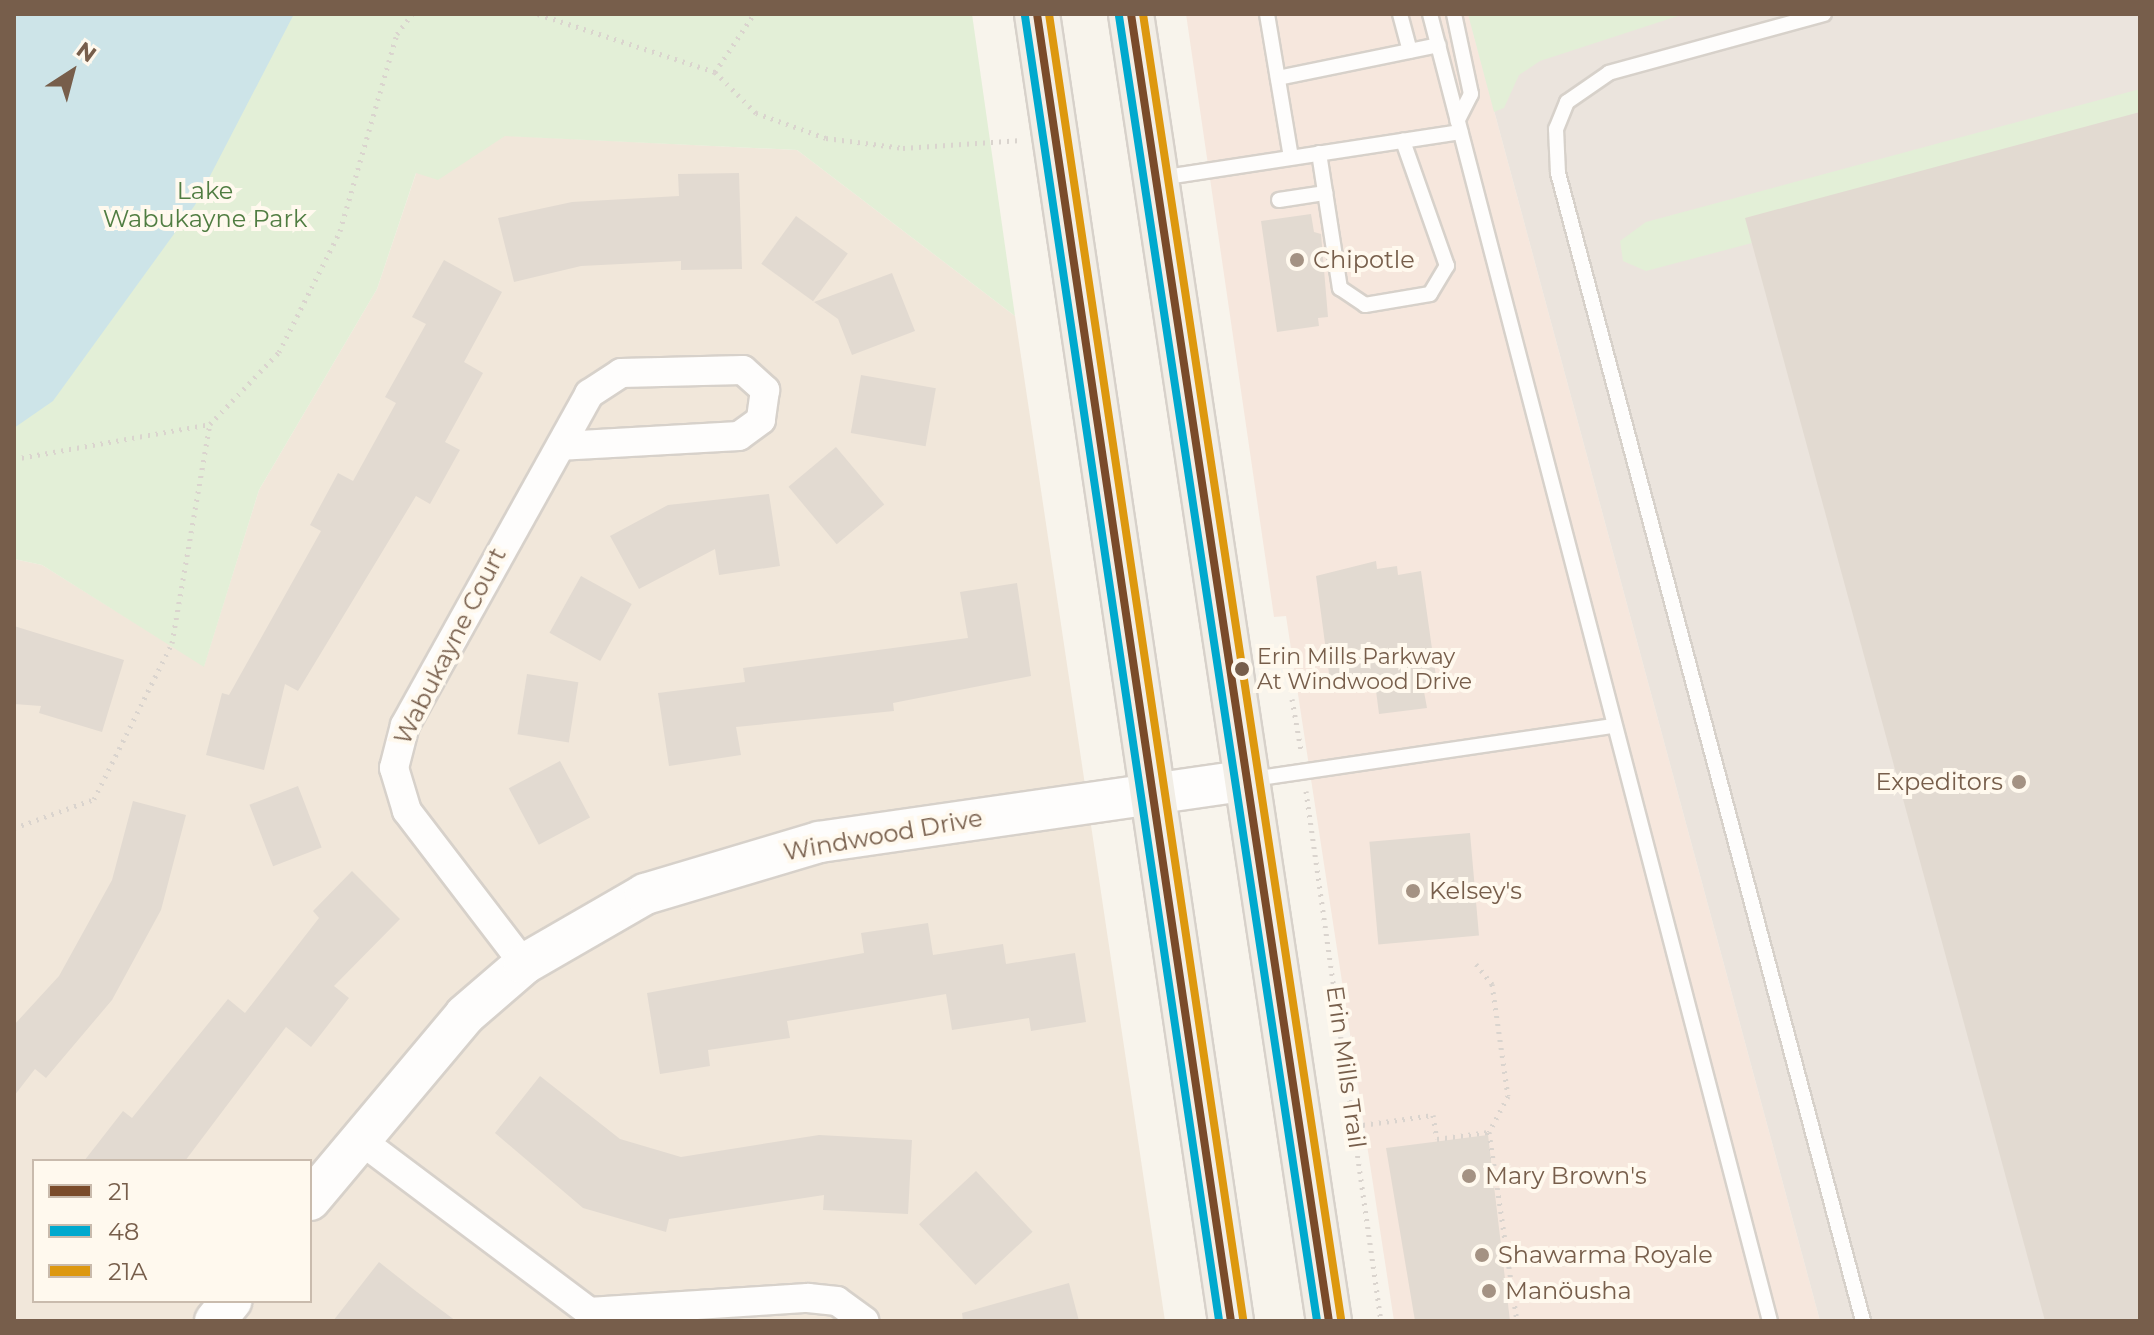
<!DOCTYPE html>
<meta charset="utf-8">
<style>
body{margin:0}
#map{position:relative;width:2154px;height:1335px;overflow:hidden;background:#f8f4ec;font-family:Montserrat,sans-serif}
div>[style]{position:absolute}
.residential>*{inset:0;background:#f1e7da}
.commercial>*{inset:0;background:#f6e7dd}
.industrial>*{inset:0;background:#ebe4dd}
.green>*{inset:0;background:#e3efd7}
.water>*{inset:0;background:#cde4e8}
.building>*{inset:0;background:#e2dad1;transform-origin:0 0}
.path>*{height:5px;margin-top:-2.5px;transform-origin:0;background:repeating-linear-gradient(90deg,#dad4ce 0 2px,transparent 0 8px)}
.roads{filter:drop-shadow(2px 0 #d7d1ca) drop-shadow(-2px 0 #d7d1ca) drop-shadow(0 2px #d7d1ca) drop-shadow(0 -2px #d7d1ca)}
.lane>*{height:14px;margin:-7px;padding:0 7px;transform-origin:7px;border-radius:7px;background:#fefdfc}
.street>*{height:28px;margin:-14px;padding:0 14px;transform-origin:14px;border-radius:14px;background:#fefdfc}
.secondary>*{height:40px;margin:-20px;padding:0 20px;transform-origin:20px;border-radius:20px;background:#fefdfc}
.primary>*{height:44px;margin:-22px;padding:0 22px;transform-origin:22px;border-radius:22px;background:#f2eee6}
.bus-1>*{height:8px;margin:-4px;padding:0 4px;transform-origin:4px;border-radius:4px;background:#7a4b2a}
.bus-2>*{height:8px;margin:-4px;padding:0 4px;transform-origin:4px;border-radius:4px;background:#00a9ce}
.bus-3>*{height:8px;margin:-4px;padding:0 4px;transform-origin:4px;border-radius:4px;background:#dd980f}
.dots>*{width:22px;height:22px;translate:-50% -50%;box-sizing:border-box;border:4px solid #fff9ee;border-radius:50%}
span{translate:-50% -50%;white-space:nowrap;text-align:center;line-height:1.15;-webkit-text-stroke:8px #fff9ee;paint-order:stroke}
.bus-label{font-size:22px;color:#775e4b}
.left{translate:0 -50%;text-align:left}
.park-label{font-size:24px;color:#507d42}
.poi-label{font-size:24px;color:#775e4b}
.right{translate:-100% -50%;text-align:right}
.street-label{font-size:24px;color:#775e4b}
.frame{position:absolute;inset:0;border:16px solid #775e4b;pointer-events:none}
.legend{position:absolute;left:32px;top:1159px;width:280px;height:144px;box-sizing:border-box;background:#fff9ee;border:2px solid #c9bbad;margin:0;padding:10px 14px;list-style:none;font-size:24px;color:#775e4b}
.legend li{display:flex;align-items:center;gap:16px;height:40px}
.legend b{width:40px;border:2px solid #c9bbad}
.north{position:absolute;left:32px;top:32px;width:80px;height:80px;-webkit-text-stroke:6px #fff9ee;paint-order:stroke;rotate:36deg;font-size:22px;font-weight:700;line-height:32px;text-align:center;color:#775e4b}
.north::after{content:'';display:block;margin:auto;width:28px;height:36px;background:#775e4b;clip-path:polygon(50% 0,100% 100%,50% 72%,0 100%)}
</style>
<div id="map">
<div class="residential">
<div style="clip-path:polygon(evenodd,430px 132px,797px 150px,1015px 316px,1165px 1321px,14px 1321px,14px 559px,42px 565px,204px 666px,259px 490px,377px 289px,430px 132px,34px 1161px,310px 1161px,310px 1301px,34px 1301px,34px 1161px)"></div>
</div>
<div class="commercial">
<div style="clip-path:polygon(1186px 14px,1468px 14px,1820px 1321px,1394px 1321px,1286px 616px,1274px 617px)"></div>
</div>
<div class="industrial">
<div style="clip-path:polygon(1468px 14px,2140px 14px,2140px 1321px,1820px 1321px)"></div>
</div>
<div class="green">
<div style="clip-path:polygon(14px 14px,972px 14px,1015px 316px,797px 150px,505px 136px,438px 180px,416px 173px,377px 289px,259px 490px,204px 667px,42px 565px,14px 559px)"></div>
<div style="clip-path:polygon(1468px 14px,1684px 14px,1540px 61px,1519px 75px,1504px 108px,1494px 112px)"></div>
<div style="clip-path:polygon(2140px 89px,2140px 112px,1752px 243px,1646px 271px,1623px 261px,1620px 241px,1646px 222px)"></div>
</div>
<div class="water">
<div style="clip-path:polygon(14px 14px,294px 14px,195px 205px,53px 401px,14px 428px)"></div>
</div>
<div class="building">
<div style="clip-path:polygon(2140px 112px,2140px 1321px,2045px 1321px,1745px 218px)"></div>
<div style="clip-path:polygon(739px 173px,742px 269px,681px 270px,681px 261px,581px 266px,514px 282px,498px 218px,572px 202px,679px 196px,678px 174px)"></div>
<div style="clip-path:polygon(1311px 214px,1314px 232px,1321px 234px,1328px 317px,1318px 318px,1319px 326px,1277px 332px,1261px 221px)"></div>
<div style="left:796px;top:216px;width:64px;height:59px;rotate:36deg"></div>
<div style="clip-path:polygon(444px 260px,502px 292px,464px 362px,483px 373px,445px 442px,460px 450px,430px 504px,416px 496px,298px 691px,285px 684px,264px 770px,206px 755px,222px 693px,229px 695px,321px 531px,310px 525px,338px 473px,353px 481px,396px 403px,385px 397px,426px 324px,412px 317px)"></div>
<div style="clip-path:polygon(892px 273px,915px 331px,852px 355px,838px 319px,814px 302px)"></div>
<div style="left:861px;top:375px;width:76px;height:59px;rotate:10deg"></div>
<div style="left:836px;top:447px;width:75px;height:62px;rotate:50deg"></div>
<div style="clip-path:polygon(769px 494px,780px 566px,719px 575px,715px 549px,639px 589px,610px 536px,668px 505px)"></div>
<div style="clip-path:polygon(1376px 561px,1377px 569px,1397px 566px,1398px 575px,1421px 571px,1437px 684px,1423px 686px,1427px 708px,1379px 714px,1374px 675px,1330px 681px,1316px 576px)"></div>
<div style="left:581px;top:576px;width:58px;height:65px;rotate:29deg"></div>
<div style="clip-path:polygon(1017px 583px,1031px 676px,893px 703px,894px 711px,736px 727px,741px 755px,669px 766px,658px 693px,745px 682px,743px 668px,968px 638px,960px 592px)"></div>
<div style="clip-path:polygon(14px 626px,124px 660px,102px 732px,39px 713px,41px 706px,14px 704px)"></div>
<div style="left:527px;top:674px;width:52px;height:61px;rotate:9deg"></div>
<div style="left:560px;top:761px;width:64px;height:58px;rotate:62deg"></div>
<div style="left:298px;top:786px;width:66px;height:52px;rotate:69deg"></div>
<div style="clip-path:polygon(133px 801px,186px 815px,161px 910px,112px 1000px,46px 1078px,35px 1069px,14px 1096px,14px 1025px,59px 976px,112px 880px)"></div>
<div style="left:1470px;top:833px;width:103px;height:101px;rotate:85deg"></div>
<div style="clip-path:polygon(352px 871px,400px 919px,334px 986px,349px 998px,311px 1047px,286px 1027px,185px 1161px,84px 1161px,123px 1111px,132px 1118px,228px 999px,245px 1013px,319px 918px,313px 911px)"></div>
<div style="clip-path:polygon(928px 923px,933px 955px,1003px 944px,1006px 964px,1075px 953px,1086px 1022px,1031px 1031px,1029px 1018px,952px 1030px,946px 994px,787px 1021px,790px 1038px,708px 1050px,710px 1066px,660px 1074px,647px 993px,864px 953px,861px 933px)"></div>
<div style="clip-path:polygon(540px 1076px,620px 1139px,681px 1157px,819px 1135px,912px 1140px,908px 1214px,823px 1210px,824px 1195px,669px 1219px,666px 1232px,583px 1208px,495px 1133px)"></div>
<div style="clip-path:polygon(1488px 1135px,1510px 1321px,1415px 1321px,1386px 1148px)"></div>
<div style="left:976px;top:1171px;width:83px;height:78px;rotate:47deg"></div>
<div style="clip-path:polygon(379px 1262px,417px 1292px,456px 1321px,333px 1321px)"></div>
<div style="clip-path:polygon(1069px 1283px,1079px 1321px,963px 1321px,962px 1313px)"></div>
</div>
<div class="path">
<div style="left:538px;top:14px;width:186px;rotate:18.1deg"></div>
<div style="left:715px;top:72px;width:58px;rotate:45deg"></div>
<div style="left:756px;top:113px;width:74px;rotate:19.7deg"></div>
<div style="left:826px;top:138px;width:78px;rotate:7.4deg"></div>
<div style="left:903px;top:148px;width:117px;rotate:-3.9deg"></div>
<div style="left:715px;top:72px;width:70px;rotate:-56.1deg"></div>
<div style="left:14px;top:459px;width:199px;rotate:-10.1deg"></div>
<div style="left:210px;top:424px;width:100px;rotate:-46.2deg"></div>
<div style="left:279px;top:352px;width:136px;rotate:-63.2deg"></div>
<div style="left:340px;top:231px;width:205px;rotate:-73.9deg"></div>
<div style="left:397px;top:34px;width:25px;rotate:-53deg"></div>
<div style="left:1292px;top:699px;width:52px;rotate:80deg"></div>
<div style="left:1306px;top:791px;width:535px;rotate:81.95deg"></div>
<div style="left:14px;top:828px;width:85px;rotate:-19.9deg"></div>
<div style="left:94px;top:799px;width:174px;rotate:-63.4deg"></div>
<div style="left:172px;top:643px;width:222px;rotate:-80.2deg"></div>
<div style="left:1476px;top:964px;width:26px;rotate:51deg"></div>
<div style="left:1492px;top:984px;width:113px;rotate:81.9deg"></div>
<div style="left:1508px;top:1096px;width:41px;rotate:117.8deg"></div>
<div style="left:1355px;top:1126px;width:79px;rotate:-8deg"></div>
<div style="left:1433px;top:1115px;width:24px;rotate:81deg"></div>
<div style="left:1437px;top:1139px;width:52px;rotate:-7.7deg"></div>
<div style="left:1489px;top:1132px;width:191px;rotate:81.6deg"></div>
<div style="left:1486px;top:1176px;width:9px;rotate:-6deg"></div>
</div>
<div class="roads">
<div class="lane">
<div style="left:1267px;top:14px;width:145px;rotate:80.5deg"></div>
<div style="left:1400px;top:14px;width:38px;rotate:75deg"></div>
<div style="left:1430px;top:14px;width:1350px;rotate:75.42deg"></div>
<div style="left:1454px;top:14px;width:82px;rotate:78deg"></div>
<div style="left:1471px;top:94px;width:30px;rotate:117deg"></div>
<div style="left:1824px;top:14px;width:223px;rotate:164.7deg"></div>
<div style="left:1609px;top:73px;width:51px;rotate:145.4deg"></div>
<div style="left:1567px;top:102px;width:29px;rotate:112deg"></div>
<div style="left:1556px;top:129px;width:44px;rotate:87.4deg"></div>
<div style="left:1558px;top:173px;width:1188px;rotate:75.12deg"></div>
<div style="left:1278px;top:78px;width:164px;rotate:-11.6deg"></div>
<div style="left:1319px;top:153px;width:137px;rotate:81.2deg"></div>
<div style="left:1340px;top:288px;width:30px;rotate:34deg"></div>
<div style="left:1365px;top:305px;width:66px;rotate:-9.6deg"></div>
<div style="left:1430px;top:294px;width:33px;rotate:-59deg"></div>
<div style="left:1447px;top:266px;width:133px;rotate:-109.4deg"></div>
<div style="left:1160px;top:178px;width:304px;rotate:-8.7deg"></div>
<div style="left:1279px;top:200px;width:47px;rotate:-8.7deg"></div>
<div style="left:1253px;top:779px;width:364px;rotate:-8.4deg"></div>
</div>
<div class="street">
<div style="left:524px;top:964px;width:193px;rotate:-127.4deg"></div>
<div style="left:407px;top:811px;width:45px;rotate:-106.8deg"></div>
<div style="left:394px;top:768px;width:44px;rotate:-75.7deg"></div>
<div style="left:405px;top:725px;width:379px;rotate:-60.9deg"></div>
<div style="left:589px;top:394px;width:38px;rotate:-33deg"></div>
<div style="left:621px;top:373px;width:122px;rotate:-1.4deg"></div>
<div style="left:743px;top:370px;width:30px;rotate:42deg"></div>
<div style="left:765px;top:390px;width:30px;rotate:98deg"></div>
<div style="left:761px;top:420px;width:27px;rotate:144deg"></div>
<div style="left:739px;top:436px;width:177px;rotate:176.8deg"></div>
<div style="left:359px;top:1139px;width:288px;rotate:36.9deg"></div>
<div style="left:589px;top:1312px;width:219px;rotate:-3.7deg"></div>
<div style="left:808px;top:1298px;width:29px;rotate:6deg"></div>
<div style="left:837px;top:1301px;width:34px;rotate:36deg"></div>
</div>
<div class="secondary">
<div style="left:310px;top:1200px;width:241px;rotate:-50deg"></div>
<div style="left:465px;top:1015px;width:78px;rotate:-40.8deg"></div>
<div style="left:524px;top:964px;width:140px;rotate:-30deg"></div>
<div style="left:645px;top:894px;width:182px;rotate:-16.6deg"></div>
<div style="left:819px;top:842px;width:432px;rotate:-8.2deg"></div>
<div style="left:215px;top:1321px;width:26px;rotate:-51deg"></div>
</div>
<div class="primary">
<div style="left:1037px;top:14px;width:1321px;rotate:81.56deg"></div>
<div style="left:1131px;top:14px;width:1322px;rotate:81.39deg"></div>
</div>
</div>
<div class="bus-1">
<div style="left:1037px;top:14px;width:1321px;rotate:81.56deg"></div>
<div style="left:1131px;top:14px;width:1322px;rotate:81.39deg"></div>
</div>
<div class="bus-2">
<div style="left:1025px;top:16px;width:1319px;rotate:81.54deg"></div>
<div style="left:1119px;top:16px;width:1320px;rotate:81.37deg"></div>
</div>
<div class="bus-3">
<div style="left:1049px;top:14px;width:1319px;rotate:81.54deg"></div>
<div style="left:1143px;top:14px;width:1320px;rotate:81.37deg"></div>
</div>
<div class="dots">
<div style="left:1297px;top:260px;background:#a49283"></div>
<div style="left:1242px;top:669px;background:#775e4b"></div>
<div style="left:2019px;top:782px;background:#a49283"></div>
<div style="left:1413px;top:891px;background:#a49283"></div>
<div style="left:1469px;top:1176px;background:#a49283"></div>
<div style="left:1482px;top:1255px;background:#a49283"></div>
<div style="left:1489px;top:1291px;background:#a49283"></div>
</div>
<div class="bus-label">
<span class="left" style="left:1257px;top:669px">Erin Mills Parkway<br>At Windwood Drive</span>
</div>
<div class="park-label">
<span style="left:205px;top:205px">Lake<br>Wabukayne Park</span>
</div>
<div class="poi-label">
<span class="left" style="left:1313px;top:260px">Chipotle</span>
<span class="right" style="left:2003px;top:782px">Expeditors</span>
<span class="left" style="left:1429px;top:891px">Kelsey's</span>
<span class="left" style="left:1485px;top:1176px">Mary Brown's</span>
<span class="left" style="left:1498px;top:1255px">Shawarma Royale</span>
<span class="left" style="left:1505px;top:1291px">Manöusha</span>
</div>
<div class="street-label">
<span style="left:450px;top:646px;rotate:-63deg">Wabukayne Court</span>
<span style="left:883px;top:835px;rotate:-10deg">Windwood Drive</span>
<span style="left:1346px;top:1067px;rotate:82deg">Erin Mills Trail</span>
</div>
<div class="frame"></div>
<ul class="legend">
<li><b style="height:10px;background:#7a4b2a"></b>21</li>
<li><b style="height:10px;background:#00a9ce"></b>48</li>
<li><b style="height:10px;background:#dd980f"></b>21A</li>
</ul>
<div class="north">N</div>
</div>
